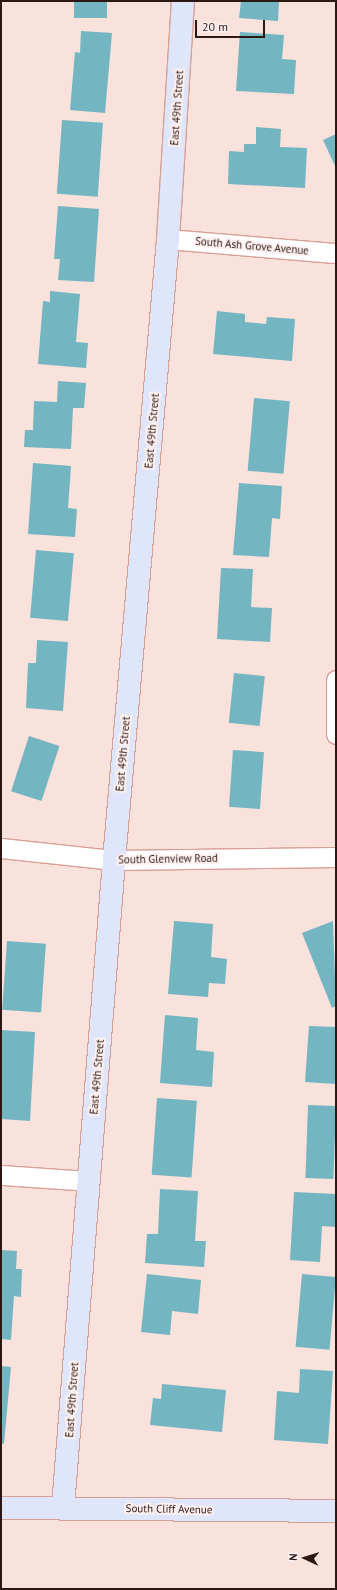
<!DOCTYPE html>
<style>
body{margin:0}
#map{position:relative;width:337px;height:1590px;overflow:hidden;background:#f9e1dc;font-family:"PT Sans",sans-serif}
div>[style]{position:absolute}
.building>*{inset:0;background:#73b5c1;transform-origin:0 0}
.roads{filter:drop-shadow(1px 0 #d89f95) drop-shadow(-1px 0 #d89f95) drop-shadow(0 1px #d89f95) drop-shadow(0 -1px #d89f95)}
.street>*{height:19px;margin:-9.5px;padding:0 9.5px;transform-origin:9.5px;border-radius:9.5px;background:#fff}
.secondary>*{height:22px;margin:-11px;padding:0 11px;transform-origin:11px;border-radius:11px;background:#dfe5fa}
span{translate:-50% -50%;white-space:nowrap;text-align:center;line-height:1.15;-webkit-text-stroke:4px #fef1ef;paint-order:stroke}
.street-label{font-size:11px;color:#2c1713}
.frame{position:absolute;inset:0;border:2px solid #2c1713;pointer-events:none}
.north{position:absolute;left:285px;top:1538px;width:40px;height:40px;-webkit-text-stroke:3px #fef1ef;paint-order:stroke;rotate:274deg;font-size:11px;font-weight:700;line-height:16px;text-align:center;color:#2c1713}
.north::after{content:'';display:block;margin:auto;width:14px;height:18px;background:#2c1713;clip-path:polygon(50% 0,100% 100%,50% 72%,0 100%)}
.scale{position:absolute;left:195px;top:20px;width:70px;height:18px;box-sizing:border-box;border:2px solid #2c1713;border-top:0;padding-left:5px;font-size:12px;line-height:14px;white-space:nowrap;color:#2c1713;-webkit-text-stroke:3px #fef1ef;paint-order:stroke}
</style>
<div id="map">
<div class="building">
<div style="left:74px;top:1px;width:33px;height:17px"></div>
<div style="clip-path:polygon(241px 1px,279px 1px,278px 21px,239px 18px)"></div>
<div style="clip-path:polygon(81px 31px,112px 33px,105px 113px,70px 110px,75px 52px,80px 53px)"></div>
<div style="clip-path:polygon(240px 32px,284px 35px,282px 59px,296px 60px,294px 94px,236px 91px)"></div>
<div style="left:62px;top:120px;width:41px;height:74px;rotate:4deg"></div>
<div style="clip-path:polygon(256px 127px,281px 129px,280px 147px,307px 148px,305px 188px,228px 184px,229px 151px,244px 152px,244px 144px,256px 144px)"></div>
<div style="clip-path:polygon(336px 134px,336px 168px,323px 140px)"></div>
<div style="clip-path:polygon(58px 206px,99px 209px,94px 282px,58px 280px,60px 259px,54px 259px)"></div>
<div style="clip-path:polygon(50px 291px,80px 294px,76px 342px,88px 343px,86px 368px,38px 364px,43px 301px,50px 302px)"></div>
<div style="clip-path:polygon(217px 311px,245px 314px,245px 322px,266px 324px,267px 317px,295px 319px,292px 361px,213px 354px)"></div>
<div style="clip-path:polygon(58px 381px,86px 383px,84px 408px,73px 408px,71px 449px,24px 447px,25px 430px,33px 430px,34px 401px,57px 402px)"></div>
<div style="left:254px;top:398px;width:36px;height:73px;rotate:5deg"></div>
<div style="clip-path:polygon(33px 463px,71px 466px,68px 508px,77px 509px,75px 537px,28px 534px)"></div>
<div style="clip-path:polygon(239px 483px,282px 486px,280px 519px,272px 518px,269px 557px,233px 555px)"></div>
<div style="left:36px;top:550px;width:38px;height:68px;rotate:5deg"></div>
<div style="clip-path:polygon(221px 568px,253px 569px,251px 607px,272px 608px,270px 642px,217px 639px)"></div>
<div style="clip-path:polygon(37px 640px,68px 642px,63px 711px,26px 708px,28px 663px,36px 663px)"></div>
<div style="left:234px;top:673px;width:31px;height:50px;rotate:6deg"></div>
<div style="left:29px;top:736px;width:32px;height:58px;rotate:18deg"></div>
<div style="left:233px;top:750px;width:31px;height:57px;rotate:4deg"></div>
<div style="clip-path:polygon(174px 921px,213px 924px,211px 957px,227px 959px,225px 984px,209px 983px,208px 997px,168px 994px)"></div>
<div style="clip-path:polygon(333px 921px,336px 1006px,332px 1008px,302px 933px)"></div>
<div style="left:7px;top:941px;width:39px;height:69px;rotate:4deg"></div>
<div style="clip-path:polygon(165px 1015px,198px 1018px,196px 1050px,214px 1052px,212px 1087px,160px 1083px)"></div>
<div style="clip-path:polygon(309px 1026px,336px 1027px,336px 1084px,305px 1082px)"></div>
<div style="clip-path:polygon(1px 1030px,35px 1032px,30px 1121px,1px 1119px)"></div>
<div style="left:157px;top:1098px;width:40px;height:77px;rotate:4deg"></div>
<div style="left:308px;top:1105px;width:28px;height:73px;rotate:2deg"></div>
<div style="clip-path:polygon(160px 1189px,198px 1191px,195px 1241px,206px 1241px,204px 1267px,145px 1263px,147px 1234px,158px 1234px)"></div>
<div style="clip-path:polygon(294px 1192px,336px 1194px,336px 1227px,322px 1226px,320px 1262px,290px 1260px)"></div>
<div style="clip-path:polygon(1px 1250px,17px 1251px,16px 1269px,22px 1269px,21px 1297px,14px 1296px,11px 1340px,1px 1339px)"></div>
<div style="clip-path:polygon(147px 1274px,201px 1280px,198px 1314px,172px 1311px,170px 1335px,141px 1332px)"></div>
<div style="left:302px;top:1274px;width:34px;height:73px;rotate:5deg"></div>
<div style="clip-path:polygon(1px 1366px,11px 1367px,4px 1444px,1px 1443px)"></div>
<div style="clip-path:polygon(300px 1369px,333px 1371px,328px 1444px,274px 1440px,277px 1391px,299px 1393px)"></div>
<div style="clip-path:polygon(162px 1384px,226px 1390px,222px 1432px,150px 1425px,153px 1398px,161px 1399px)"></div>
</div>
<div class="roads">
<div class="street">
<div style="left:168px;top:239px;width:169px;rotate:4.8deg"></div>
<div style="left:336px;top:680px;width:54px;rotate:90deg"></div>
<div style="left:1px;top:848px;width:114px;rotate:6.1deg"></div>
<div style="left:114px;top:860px;width:222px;rotate:-0.8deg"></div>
<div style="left:1px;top:1175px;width:88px;rotate:3.9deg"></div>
</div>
<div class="secondary">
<div style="left:63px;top:1507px;width:649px;rotate:-85.49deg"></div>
<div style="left:114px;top:860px;width:623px;rotate:-85.03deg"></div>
<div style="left:168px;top:239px;width:238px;rotate:-86.4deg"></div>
<div style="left:1px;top:1508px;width:335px;rotate:0.5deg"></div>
</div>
</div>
<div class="street-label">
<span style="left:177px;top:108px;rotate:-86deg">East 49th Street</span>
<span style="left:252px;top:246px;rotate:5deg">South Ash Grove Avenue</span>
<span style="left:152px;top:431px;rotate:-85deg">East 49th Street</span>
<span style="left:123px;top:754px;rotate:-85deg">East 49th Street</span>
<span style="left:168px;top:859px;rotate:-1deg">South Glenview Road</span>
<span style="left:97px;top:1077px;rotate:-85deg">East 49th Street</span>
<span style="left:72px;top:1400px;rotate:-86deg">East 49th Street</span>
<span style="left:169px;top:1509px;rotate:1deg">South Cliff Avenue</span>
</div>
<div class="frame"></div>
<div class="north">N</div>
<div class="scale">20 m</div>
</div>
